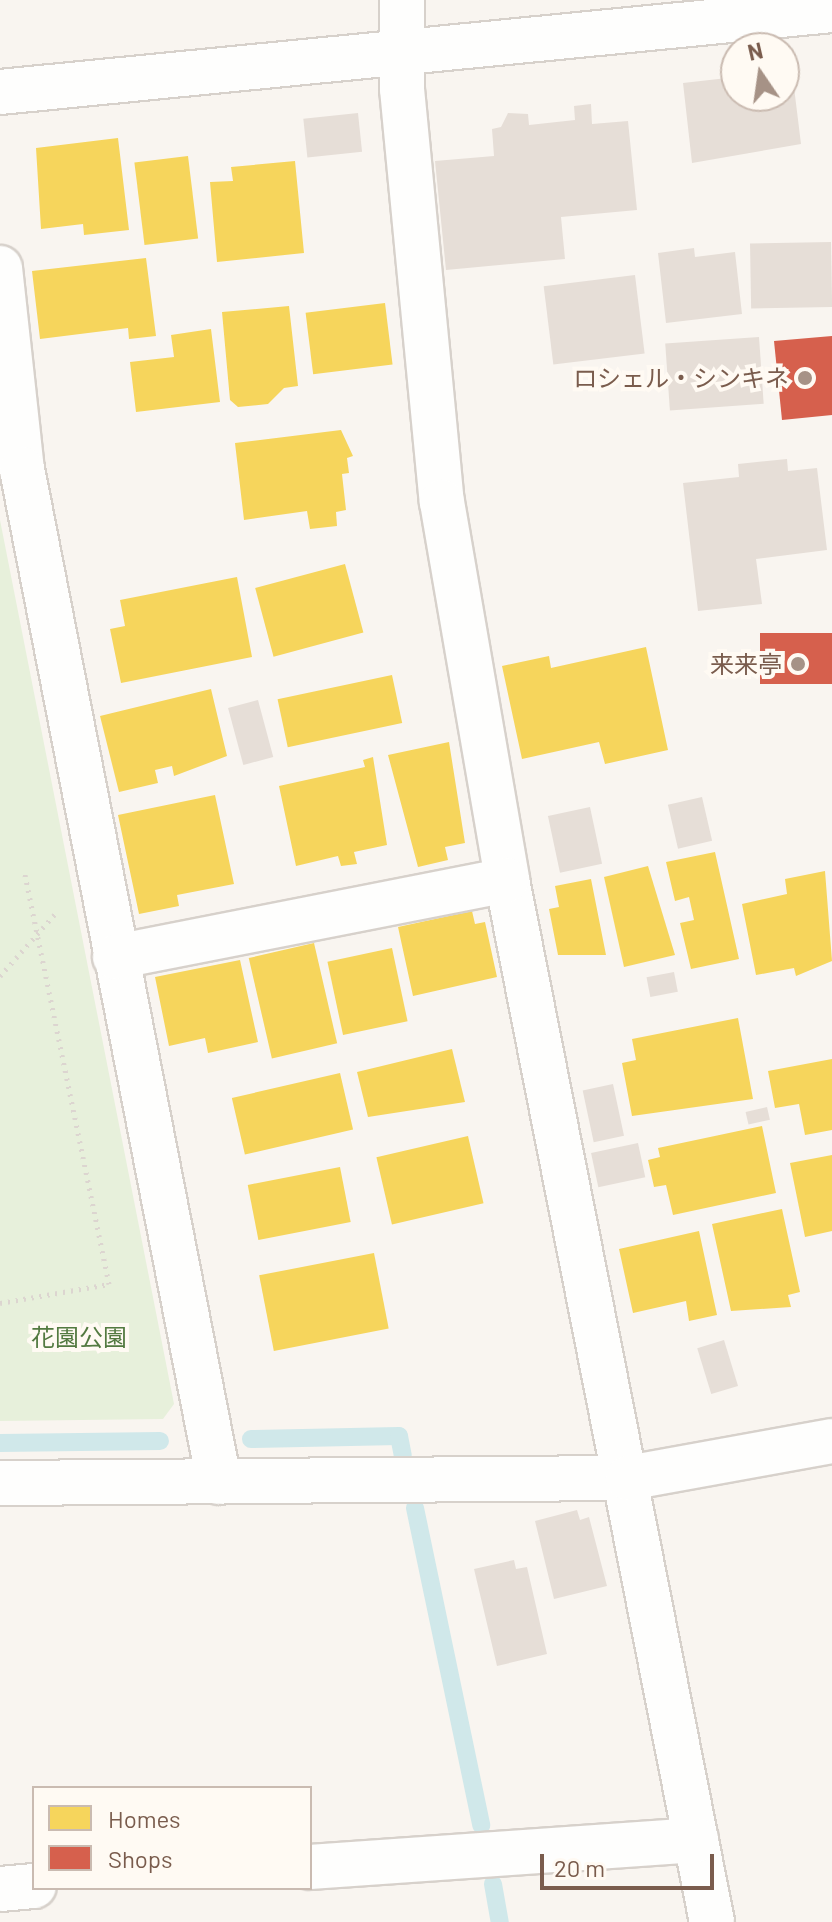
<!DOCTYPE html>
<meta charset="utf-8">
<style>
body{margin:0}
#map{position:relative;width:832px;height:1922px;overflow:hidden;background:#f9f5f0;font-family:Barlow,"Noto Sans JP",sans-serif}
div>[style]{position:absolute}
.green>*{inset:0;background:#e7f0db}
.homes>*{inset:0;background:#f6d55c;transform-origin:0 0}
.shops>*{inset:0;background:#d6604d;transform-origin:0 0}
.stream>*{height:18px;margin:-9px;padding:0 9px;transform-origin:9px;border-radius:9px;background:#d0e8ea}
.building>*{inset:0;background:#e6ded7;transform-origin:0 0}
.path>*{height:5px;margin-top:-2.5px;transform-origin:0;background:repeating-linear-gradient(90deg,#dcd5d0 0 2px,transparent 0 8px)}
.roads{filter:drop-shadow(2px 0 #d7d1cb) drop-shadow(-2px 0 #d7d1cb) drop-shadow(0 2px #d7d1cb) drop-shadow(0 -2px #d7d1cb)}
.street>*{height:44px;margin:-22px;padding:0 22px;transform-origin:22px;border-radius:22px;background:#fefefd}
.secondary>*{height:44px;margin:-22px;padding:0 22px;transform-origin:22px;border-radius:22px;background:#fefefd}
.dots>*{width:22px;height:22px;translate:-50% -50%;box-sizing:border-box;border:4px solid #fffaf3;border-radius:50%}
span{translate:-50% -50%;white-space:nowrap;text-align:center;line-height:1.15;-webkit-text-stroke:8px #fffaf3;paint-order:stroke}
.poi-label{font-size:24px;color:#7a5c4d}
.right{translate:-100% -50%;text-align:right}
.park-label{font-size:24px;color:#537a41}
.legend{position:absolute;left:32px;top:1786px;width:280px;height:104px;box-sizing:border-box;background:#fffaf3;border:2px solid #cabbb1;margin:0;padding:10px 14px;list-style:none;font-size:24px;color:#7a5c4d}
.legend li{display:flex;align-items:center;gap:16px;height:40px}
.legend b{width:40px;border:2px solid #cabbb1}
.north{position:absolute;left:720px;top:32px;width:80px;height:80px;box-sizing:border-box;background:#fffaf3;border:2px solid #cabbb1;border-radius:50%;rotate:347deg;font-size:22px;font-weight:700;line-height:32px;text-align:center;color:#7a5c4d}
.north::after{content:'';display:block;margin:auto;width:28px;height:36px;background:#a69286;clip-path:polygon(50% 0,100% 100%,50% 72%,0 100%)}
.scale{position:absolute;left:540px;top:1854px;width:174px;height:36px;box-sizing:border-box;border:4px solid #7a5c4d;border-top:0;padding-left:10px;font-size:24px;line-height:28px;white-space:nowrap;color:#7a5c4d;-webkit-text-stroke:6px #fffaf3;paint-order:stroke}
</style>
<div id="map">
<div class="green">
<div style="clip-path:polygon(0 520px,174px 1404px,163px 1419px,0 1421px)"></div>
</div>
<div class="homes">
<div style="clip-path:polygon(118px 138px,129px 230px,84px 235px,83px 224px,41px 229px,36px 148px)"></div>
<div style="left:188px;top:156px;width:83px;height:54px;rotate:83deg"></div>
<div style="clip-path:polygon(295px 161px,304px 253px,217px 262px,210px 182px,233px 181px,231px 167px)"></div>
<div style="clip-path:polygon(146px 258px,156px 336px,129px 339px,128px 328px,40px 339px,32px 271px)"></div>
<div style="left:385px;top:303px;width:62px;height:80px;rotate:83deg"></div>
<div style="clip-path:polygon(289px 306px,298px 386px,284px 388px,268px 404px,238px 407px,230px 400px,222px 312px)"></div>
<div style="clip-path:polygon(211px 329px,220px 402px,136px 412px,130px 362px,174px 357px,171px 335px)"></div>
<div style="clip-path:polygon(341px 430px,353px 456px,347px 458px,349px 473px,342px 474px,346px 510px,336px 512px,337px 526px,310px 529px,307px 511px,244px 520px,235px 443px)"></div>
<div style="left:345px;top:564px;width:71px;height:93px;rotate:75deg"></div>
<div style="clip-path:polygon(237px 577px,252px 657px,121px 683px,110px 629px,125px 626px,120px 600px)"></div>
<div style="clip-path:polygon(646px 647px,668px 750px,605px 764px,599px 742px,522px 759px,502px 666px,549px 656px,551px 668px)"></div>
<div style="left:392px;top:675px;width:49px;height:117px;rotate:78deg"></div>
<div style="clip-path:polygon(211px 689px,227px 756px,174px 776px,172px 766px,155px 770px,158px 783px,119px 792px,100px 716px)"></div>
<div style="clip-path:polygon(449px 742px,465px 843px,445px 847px,448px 860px,418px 867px,388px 755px)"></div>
<div style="clip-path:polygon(373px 757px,387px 845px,354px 852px,357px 864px,341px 866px,338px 856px,296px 866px,279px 786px,365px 767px,363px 760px)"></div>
<div style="clip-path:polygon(215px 795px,234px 884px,177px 895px,179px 906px,139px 914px,118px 815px)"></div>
<div style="clip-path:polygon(715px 852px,739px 959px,691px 969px,680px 923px,694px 920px,689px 897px,675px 901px,666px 862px)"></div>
<div style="clip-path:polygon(648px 866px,675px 955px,624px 967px,604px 877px)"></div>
<div style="clip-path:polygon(825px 871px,832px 961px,796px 976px,794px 968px,756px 975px,742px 904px,787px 894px,785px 879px)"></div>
<div style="clip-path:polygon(591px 879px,606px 955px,558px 955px,549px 909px,559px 907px,555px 886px)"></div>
<div style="clip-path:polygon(472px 911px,475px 924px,485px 922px,497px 977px,413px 996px,398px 927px)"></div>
<div style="left:314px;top:943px;width:103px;height:67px;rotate:77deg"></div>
<div style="left:392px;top:948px;width:75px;height:66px;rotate:78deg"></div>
<div style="clip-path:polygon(240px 960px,258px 1042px,208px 1053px,205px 1038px,169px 1046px,155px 977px)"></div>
<div style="clip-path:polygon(738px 1018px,753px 1099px,632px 1116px,622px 1063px,636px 1060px,632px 1039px)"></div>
<div style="clip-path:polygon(452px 1049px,465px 1102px,368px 1117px,357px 1072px)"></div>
<div style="clip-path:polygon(832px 1059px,832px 1130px,805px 1135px,799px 1104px,775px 1108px,768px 1071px)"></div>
<div style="left:340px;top:1073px;width:58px;height:111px;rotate:77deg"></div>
<div style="clip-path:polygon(762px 1126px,776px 1193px,673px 1215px,666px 1185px,654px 1187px,648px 1160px,660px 1157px,658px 1148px)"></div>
<div style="left:468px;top:1136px;width:69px;height:94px;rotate:77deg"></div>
<div style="clip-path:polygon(832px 1155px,832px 1231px,805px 1237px,790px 1163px)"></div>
<div style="left:340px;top:1167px;width:56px;height:94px;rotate:79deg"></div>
<div style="clip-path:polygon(782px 1209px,800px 1292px,788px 1295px,791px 1307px,731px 1311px,712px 1224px)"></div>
<div style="clip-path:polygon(699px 1231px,717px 1315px,689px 1321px,686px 1301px,633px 1313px,619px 1249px)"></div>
<div style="left:374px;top:1253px;width:77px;height:117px;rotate:79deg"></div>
</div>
<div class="shops">
<div style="clip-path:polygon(832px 336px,832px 415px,782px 420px,774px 341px)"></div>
<div style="left:832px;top:633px;width:51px;height:72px;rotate:90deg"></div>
</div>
<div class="stream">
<div style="left:251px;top:1439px;width:148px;rotate:-1.2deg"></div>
<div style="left:399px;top:1436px;width:20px;rotate:79deg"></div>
<div style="left:0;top:1443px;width:160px;rotate:-0.7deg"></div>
<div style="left:415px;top:1508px;width:324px;rotate:78.2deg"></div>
<div style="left:493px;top:1884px;width:39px;rotate:80deg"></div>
</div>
<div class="building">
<div style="clip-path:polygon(792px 71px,801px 144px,692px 163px,683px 83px,736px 77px,736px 96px,784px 96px,784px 72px)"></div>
<div style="clip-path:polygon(591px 104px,592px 124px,628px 121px,637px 210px,561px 217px,565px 259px,446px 270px,435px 161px,494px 156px,492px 129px,501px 127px,508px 113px,528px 114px,529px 125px,575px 120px,574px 106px)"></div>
<div style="left:358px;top:113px;width:39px;height:55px;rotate:84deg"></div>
<div style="left:831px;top:242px;width:65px;height:81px;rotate:89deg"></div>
<div style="clip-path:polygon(694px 248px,695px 257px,735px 252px,742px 314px,666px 323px,658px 253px)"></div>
<div style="left:635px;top:275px;width:79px;height:92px;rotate:83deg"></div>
<div style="left:759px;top:337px;width:67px;height:94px;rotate:86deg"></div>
<div style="clip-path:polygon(787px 459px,788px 471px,817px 468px,827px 550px,756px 559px,762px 604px,698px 611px,683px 483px,739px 477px,738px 464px)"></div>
<div style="left:258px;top:700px;width:59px;height:31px;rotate:75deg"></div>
<div style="left:702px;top:797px;width:45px;height:35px;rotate:77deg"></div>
<div style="left:590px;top:807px;width:58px;height:43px;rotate:78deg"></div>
<div style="left:674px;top:972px;width:20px;height:28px;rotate:79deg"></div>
<div style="left:613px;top:1084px;width:53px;height:31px;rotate:78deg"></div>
<div style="left:767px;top:1107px;width:13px;height:22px;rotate:77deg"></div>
<div style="left:638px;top:1143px;width:35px;height:48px;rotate:78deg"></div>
<div style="left:724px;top:1340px;width:48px;height:28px;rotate:73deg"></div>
<div style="clip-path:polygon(577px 1510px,580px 1520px,589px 1517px,607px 1586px,554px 1599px,535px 1521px)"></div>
<div style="clip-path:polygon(514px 1560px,516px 1569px,527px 1567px,547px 1654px,497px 1666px,474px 1569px)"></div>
</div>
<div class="path">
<div style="left:0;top:976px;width:83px;rotate:-48.4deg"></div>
<div style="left:0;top:1303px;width:111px;rotate:-9.9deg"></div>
<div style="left:109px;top:1284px;width:419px;rotate:-101.6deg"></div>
</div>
<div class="roads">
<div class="street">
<div style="left:402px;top:0;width:89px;rotate:90deg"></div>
<div style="left:402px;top:89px;width:415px;rotate:84.5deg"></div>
<div style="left:442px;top:502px;width:384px;rotate:80.2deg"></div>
<div style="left:507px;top:880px;width:1062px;rotate:78.87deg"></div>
<div style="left:0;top:268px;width:202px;rotate:83.8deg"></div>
<div style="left:22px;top:469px;width:1032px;rotate:78.99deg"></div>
<div style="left:115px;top:957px;width:399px;rotate:-11.1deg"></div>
<div style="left:0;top:1483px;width:628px;rotate:-0.46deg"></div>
<div style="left:628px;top:1478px;width:207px;rotate:-10.3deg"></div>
<div style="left:310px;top:1867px;width:387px;rotate:-4deg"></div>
<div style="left:0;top:1889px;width:34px;rotate:-5deg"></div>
</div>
<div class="secondary">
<div style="left:0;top:92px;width:836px;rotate:-5.63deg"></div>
</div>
</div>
<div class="dots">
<div style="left:805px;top:378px;background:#a69286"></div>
<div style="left:798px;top:664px;background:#a69286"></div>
</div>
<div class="poi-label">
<span class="right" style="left:789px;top:378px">ロシェル・シンキネ</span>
<span class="right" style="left:782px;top:664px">来来亭</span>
</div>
<div class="park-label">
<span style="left:79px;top:1337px">花園公園</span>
</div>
<ul class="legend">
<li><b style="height:22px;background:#f6d55c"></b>Homes</li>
<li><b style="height:22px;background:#d6604d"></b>Shops</li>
</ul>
<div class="north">N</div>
<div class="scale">20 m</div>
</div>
